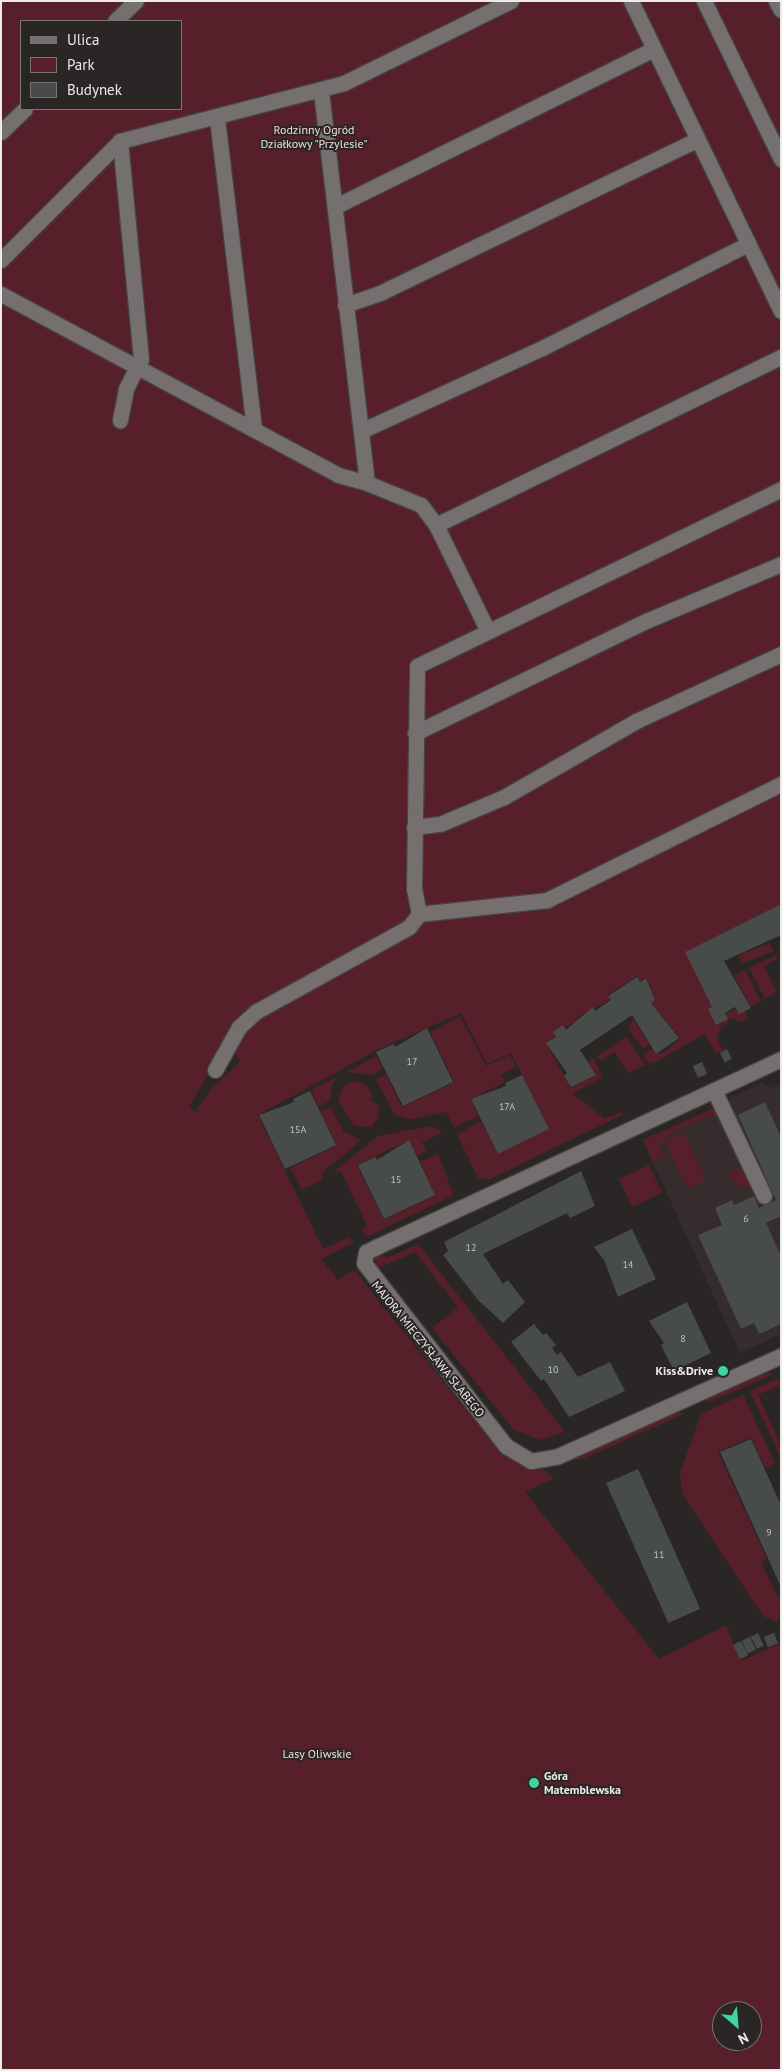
<!DOCTYPE html>
<meta charset="utf-8">
<style>
body{margin:0}
#map{position:relative;width:782px;height:2071px;overflow:hidden;background:#2a2626;font-family:"PT Sans",sans-serif}
div>[style]{position:absolute}
.built>*{inset:0;background:#372c2d}
.green>*{inset:0;background:#561f2a;transform-origin:0 0}
.building>*{inset:0;background:#474b49;transform-origin:0 0}
.roads{filter:drop-shadow(1px 0 #474444) drop-shadow(-1px 0 #474444) drop-shadow(0 1px #474444) drop-shadow(0 -1px #474444)}
.minor>*{height:15px;margin:-7.5px;padding:0 7.5px;transform-origin:7.5px;border-radius:7.5px;background:#756f70}
.dots>*{width:14px;height:14px;translate:-50% -50%;box-sizing:border-box;border:2px solid #2a2626;border-radius:50%}
span{translate:-50% -50%;white-space:nowrap;text-align:center;line-height:1.15;-webkit-text-stroke:4px #2a2626;paint-order:stroke}
.number-label{font-size:10px;color:#c4c2c2}
.number-label span{-webkit-text-stroke-width:0}
.park-label{font-size:12px;color:#f5d9dc}
.street-label{font-size:12px;color:#edeaea}
.poi-label{font-size:12px;color:#edeaea;font-weight:700}
.right{translate:-100% -50%;text-align:right}
.left{translate:0 -50%;text-align:left}
.frame{position:absolute;inset:0;border:2px solid #edeaea;pointer-events:none}
.legend{position:absolute;left:20px;top:20px;width:162px;height:90px;box-sizing:border-box;background:#2a2626;border:1px solid #787474;margin:0;padding:6px 9px;list-style:none;font-size:15px;color:#edeaea}
.legend li{display:flex;align-items:center;gap:10px;height:25px}
.legend b{width:25px;border:1px solid #787474}
.north{position:absolute;left:712px;top:2001px;width:50px;height:50px;box-sizing:border-box;background:#2a2626;border:1px solid #787474;border-radius:50%;rotate:153deg;font-size:14px;font-weight:700;line-height:20px;text-align:center;color:#edeaea}
.north::after{content:'';display:block;margin:auto;width:18px;height:22px;background:#41d4a1;clip-path:polygon(50% 0,100% 100%,50% 72%,0 100%)}
</style>
<div id="map">
<div class="built">
<div style="clip-path:polygon(762px 1083px,771px 1088px,781px 1084px,781px 1334px,740px 1353px,643px 1141px,728px 1105px,730px 1097px)"></div>
</div>
<div class="green">
<div style="clip-path:polygon(evenodd,1px 1px,781px 1px,781px 904px,701px 944px,712px 997px,708px 999px,717px 1017px,742px 1006px,748px 1018px,741px 1022px,729px 1018px,726px 1025px,722px 1024px,717px 1038px,723px 1050px,716px 1054px,705px 1034px,650px 1065px,643px 1054px,652px 1049px,656px 1054px,666px 1052px,680px 1038px,651px 1003px,656px 1000px,646px 977px,640px 981px,637px 976px,607px 995px,610px 1000px,577px 1017px,579px 1021px,553px 1032px,555px 1037px,546px 1043px,571px 1088px,596px 1075px,587px 1061px,594px 1058px,602px 1077px,573px 1094px,605px 1119px,620px 1112px,622px 1115px,488px 1180px,478px 1178px,457px 1134px,481px 1121px,498px 1154px,549px 1129px,511px 1053px,487px 1064px,461px 1013px,375px 1051px,258px 1115px,323px 1249px,350px 1237px,353px 1243px,321px 1259px,338px 1280px,354px 1270px,495px 1446px,520px 1465px,545px 1470px,554px 1478px,525px 1492px,659px 1659px,726px 1625px,741px 1661px,781px 1643px,781px 2070px,1px 2070px,1px 1px,21px 21px,181px 21px,181px 109px,21px 109px,21px 21px,1px 1px,224px 1047px,234px 1050px,240px 1062px,213px 1086px,195px 1112px,189px 1107px,224px 1047px,1px 1px,722px 2011px,752px 2011px,752px 2041px,722px 2041px,722px 2011px)"></div>
<div style="left:770px;top:943px;width:9px;height:34px;rotate:69deg"></div>
<div style="clip-path:polygon(776px 955px,778px 959px,764px 966px,777px 992px,765px 999px,749px 968px)"></div>
<div style="left:745px;top:970px;width:35px;height:12px;rotate:63deg"></div>
<div style="clip-path:polygon(460px 1016px,486px 1066px,510px 1055px,516px 1067px,501px 1075px,505px 1082px,471px 1099px,478px 1116px,454px 1128px,446px 1112px,409px 1119px,395px 1115px,376px 1079px,386px 1074px,402px 1107px,454px 1082px,430px 1032px)"></div>
<div style="clip-path:polygon(633px 1018px,649px 1044px,643px 1049px,629px 1030px)"></div>
<div style="clip-path:polygon(627px 1036px,645px 1065px,628px 1073px,614px 1052px,600px 1061px,597px 1056px)"></div>
<div style="clip-path:polygon(377px 1056px,383px 1069px,372px 1075px,346px 1072px)"></div>
<div style="clip-path:polygon(339px 1076px,332px 1084px,330px 1101px,318px 1107px,311px 1090px)"></div>
<div style="clip-path:polygon(353px 1081px,367px 1085px,373px 1096px,370px 1099px,379px 1106px,378px 1118px,371px 1127px,354px 1126px,338px 1100px,343px 1086px)"></div>
<div style="clip-path:polygon(331px 1107px,344px 1132px,361px 1140px,321px 1174px,323px 1180px,301px 1190px,290px 1168px,337px 1145px,320px 1112px)"></div>
<div style="clip-path:polygon(716px 1107px,719px 1113px,715px 1119px,713px 1114px,667px 1135px,668px 1139px,659px 1144px,664px 1156px,653px 1161px,643px 1140px)"></div>
<div style="clip-path:polygon(432px 1126px,443px 1132px,422px 1142px,426px 1151px,417px 1156px,409px 1140px,357px 1165px,384px 1220px,435px 1195px,420px 1162px,438px 1154px,454px 1195px,366px 1237px,362px 1229px,367px 1226px,341px 1171px,334px 1171px,378px 1136px)"></div>
<div style="left:684px;top:1133px;width:52px;height:21px;rotate:65deg"></div>
<div style="left:649px;top:1165px;width:31px;height:33px;rotate:65deg"></div>
<div style="clip-path:polygon(737px 1169px,746px 1171px,761px 1204px,748px 1187px,736px 1186px,729px 1172px)"></div>
<div style="clip-path:polygon(418px 1244px,565px 1432px,539px 1440px,513px 1429px,432px 1328px,458px 1307px,415px 1252px,379px 1268px,374px 1260px,379px 1252px,387px 1258px)"></div>
<div style="clip-path:polygon(765px 1372px,774px 1374px,706px 1404px,708px 1398px)"></div>
<div style="clip-path:polygon(777px 1379px,780px 1385px,758px 1395px,778px 1439px,781px 1458px,750px 1391px)"></div>
<div style="clip-path:polygon(743px 1395px,775px 1463px,765px 1468px,751px 1437px,718px 1452px,767px 1559px,761px 1562px,781px 1604px,777px 1622px,763px 1616px,682px 1493px,680px 1473px,701px 1414px)"></div>
<div style="clip-path:polygon(676px 1412px,686px 1413px,580px 1460px,566px 1460px)"></div>
</div>
<div class="building">
<div style="clip-path:polygon(781px 904px,781px 935px,724px 961px,751px 1008px,739px 1014px,735px 1007px,725px 1013px,728px 1019px,716px 1025px,708px 1009px,712px 1007px,685px 952px)"></div>
<div style="clip-path:polygon(637px 977px,640px 982px,646px 978px,655px 1000px,651px 1003px,679px 1038px,656px 1054px,632px 1015px,580px 1050px,596px 1075px,571px 1087px,564px 1076px,567px 1073px,546px 1043px,556px 1037px,553px 1032px,563px 1025px,566px 1030px,593px 1007px,595px 1011px,611px 1000px,608px 996px)"></div>
<div style="clip-path:polygon(427px 1028px,453px 1082px,403px 1106px,376px 1052px,394px 1044px,395px 1047px)"></div>
<div style="left:727px;top:1049px;width:11px;height:8px;rotate:63deg"></div>
<div style="left:702px;top:1062px;width:13px;height:10px;rotate:67deg"></div>
<div style="clip-path:polygon(522px 1075px,549px 1129px,498px 1154px,471px 1099px,506px 1086px,505px 1083px)"></div>
<div style="clip-path:polygon(310px 1091px,336px 1145px,285px 1169px,259px 1115px,294px 1102px,293px 1099px)"></div>
<div style="clip-path:polygon(765px 1102px,781px 1137px,781px 1216px,766px 1223px,781px 1256px,781px 1324px,759px 1334px,754px 1323px,741px 1329px,698px 1235px,722px 1225px,715px 1208px,732px 1200px,734px 1205px,754px 1196px,759px 1208px,776px 1200px,738px 1115px)"></div>
<div style="clip-path:polygon(409px 1140px,435px 1195px,384px 1219px,358px 1165px,375px 1157px,377px 1160px)"></div>
<div style="clip-path:polygon(581px 1171px,595px 1206px,570px 1218px,567px 1213px,483px 1254px,503px 1284px,508px 1280px,525px 1302px,503px 1323px,478px 1300px,443px 1255px,448px 1251px,444px 1242px)"></div>
<div style="clip-path:polygon(632px 1229px,656px 1279px,618px 1297px,604px 1260px,594px 1247px)"></div>
<div style="clip-path:polygon(687px 1302px,711px 1353px,674px 1371px,661px 1345px,664px 1343px,649px 1321px)"></div>
<div style="clip-path:polygon(534px 1324px,543px 1335px,546px 1333px,556px 1345px,552px 1348px,557px 1355px,561px 1352px,578px 1377px,610px 1362px,625px 1391px,569px 1417px,544px 1379px,541px 1381px,511px 1342px)"></div>
<div style="clip-path:polygon(751px 1439px,781px 1505px,781px 1587px,720px 1452px)"></div>
<div style="left:638px;top:1469px;width:153px;height:35px;rotate:66deg"></div>
<div style="left:758px;top:1633px;width:14px;height:8px;rotate:65deg"></div>
<div style="left:774px;top:1633px;width:11px;height:11px;rotate:68deg"></div>
<div style="left:750px;top:1637px;width:14px;height:9px;rotate:65deg"></div>
<div style="left:741px;top:1641px;width:16px;height:9px;rotate:63deg"></div>
</div>
<div class="roads">
<div class="minor">
<div style="left:631px;top:1px;width:344px;rotate:64.2deg"></div>
<div style="left:704px;top:1px;width:176px;rotate:64deg"></div>
<div style="left:776px;top:1px;width:10px;rotate:61deg"></div>
<div style="left:115px;top:21px;width:29px;rotate:-44deg"></div>
<div style="left:217px;top:118px;width:314px;rotate:83.2deg"></div>
<div style="left:1px;top:132px;width:33px;rotate:-44deg"></div>
<div style="left:120px;top:141px;width:219px;rotate:84.5deg"></div>
<div style="left:141px;top:359px;width:34px;rotate:117deg"></div>
<div style="left:126px;top:389px;width:32px;rotate:101deg"></div>
<div style="left:338px;top:205px;width:352px;rotate:-26.3deg"></div>
<div style="left:1px;top:260px;width:168px;rotate:-45deg"></div>
<div style="left:120px;top:141px;width:231px;rotate:-14.5deg"></div>
<div style="left:344px;top:83px;width:186px;rotate:-26.2deg"></div>
<div style="left:1px;top:294px;width:383px;rotate:28.2deg"></div>
<div style="left:338px;top:475px;width:30px;rotate:15deg"></div>
<div style="left:367px;top:483px;width:395px;rotate:-96.7deg"></div>
<div style="left:345px;top:305px;width:39px;rotate:-19deg"></div>
<div style="left:382px;top:292px;width:349px;rotate:-25.8deg"></div>
<div style="left:363px;top:430px;width:199px;rotate:-24.6deg"></div>
<div style="left:544px;top:347px;width:229px;rotate:-26.8deg"></div>
<div style="left:367px;top:483px;width:58px;rotate:22.2deg"></div>
<div style="left:421px;top:505px;width:25px;rotate:53deg"></div>
<div style="left:436px;top:525px;width:118px;rotate:63.9deg"></div>
<div style="left:436px;top:525px;width:384px;rotate:-26deg"></div>
<div style="left:415px;top:733px;width:257px;rotate:-25.9deg"></div>
<div style="left:646px;top:621px;width:147px;rotate:-22.9deg"></div>
<div style="left:414px;top:827px;width:26px;rotate:-7deg"></div>
<div style="left:440px;top:824px;width:69px;rotate:-22.9deg"></div>
<div style="left:504px;top:797px;width:152px;rotate:-29.9deg"></div>
<div style="left:636px;top:721px;width:160px;rotate:-24.8deg"></div>
<div style="left:419px;top:914px;width:25px;rotate:-101deg"></div>
<div style="left:414px;top:889px;width:223px;rotate:-89.2deg"></div>
<div style="left:417px;top:666px;width:405px;rotate:-25.9deg"></div>
<div style="left:781px;top:1059px;width:444px;rotate:155.1deg"></div>
<div style="left:378px;top:1246px;width:13px;rotate:153deg"></div>
<div style="left:366px;top:1252px;width:11px;rotate:100deg"></div>
<div style="left:364px;top:1263px;width:232px;rotate:52.2deg"></div>
<div style="left:506px;top:1446px;width:29px;rotate:31deg"></div>
<div style="left:531px;top:1461px;width:27px;rotate:-10deg"></div>
<div style="left:558px;top:1456px;width:244px;rotate:-24.2deg"></div>
<div style="left:215px;top:1070px;width:49px;rotate:-60.8deg"></div>
<div style="left:239px;top:1027px;width:24px;rotate:-42deg"></div>
<div style="left:257px;top:1011px;width:174px;rotate:-28.9deg"></div>
<div style="left:409px;top:927px;width:16px;rotate:-52deg"></div>
<div style="left:419px;top:914px;width:129px;rotate:-6.2deg"></div>
<div style="left:547px;top:900px;width:261px;rotate:-26.4deg"></div>
<div style="left:714px;top:1090px;width:117px;rotate:64.7deg"></div>
</div>
</div>
<div class="dots">
<div style="left:723px;top:1371px;background:#41d4a1"></div>
<div style="left:534px;top:1783px;background:#41d4a1"></div>
</div>
<div class="number-label">
<span style="left:412px;top:1062px">17</span>
<span style="left:507px;top:1107px">17A</span>
<span style="left:298px;top:1130px">15A</span>
<span style="left:396px;top:1180px">15</span>
<span style="left:746px;top:1219px">6</span>
<span style="left:471px;top:1248px">12</span>
<span style="left:628px;top:1265px">14</span>
<span style="left:683px;top:1339px">8</span>
<span style="left:553px;top:1370px">10</span>
<span style="left:769px;top:1533px">9</span>
<span style="left:659px;top:1555px">11</span>
</div>
<div class="park-label">
<span style="left:314px;top:137px">Rodzinny Ogród<br>Działkowy "Przylesie"</span>
<span style="left:317px;top:1754px">Lasy Oliwskie</span>
</div>
<div class="street-label">
<span style="left:428px;top:1349px;rotate:51deg">MAJORA MIECZYSŁAWA SŁABEGO</span>
</div>
<div class="poi-label">
<span class="right" style="left:713px;top:1371px">Kiss&amp;Drive</span>
<span class="left" style="left:544px;top:1783px">Góra<br>Matemblewska</span>
</div>
<div class="frame"></div>
<ul class="legend">
<li><b style="height:6px;background:#756f70"></b>Ulica</li>
<li><b style="height:14px;background:#561f2a"></b>Park</li>
<li><b style="height:14px;background:#474b49"></b>Budynek</li>
</ul>
<div class="north">N</div>
</div>
